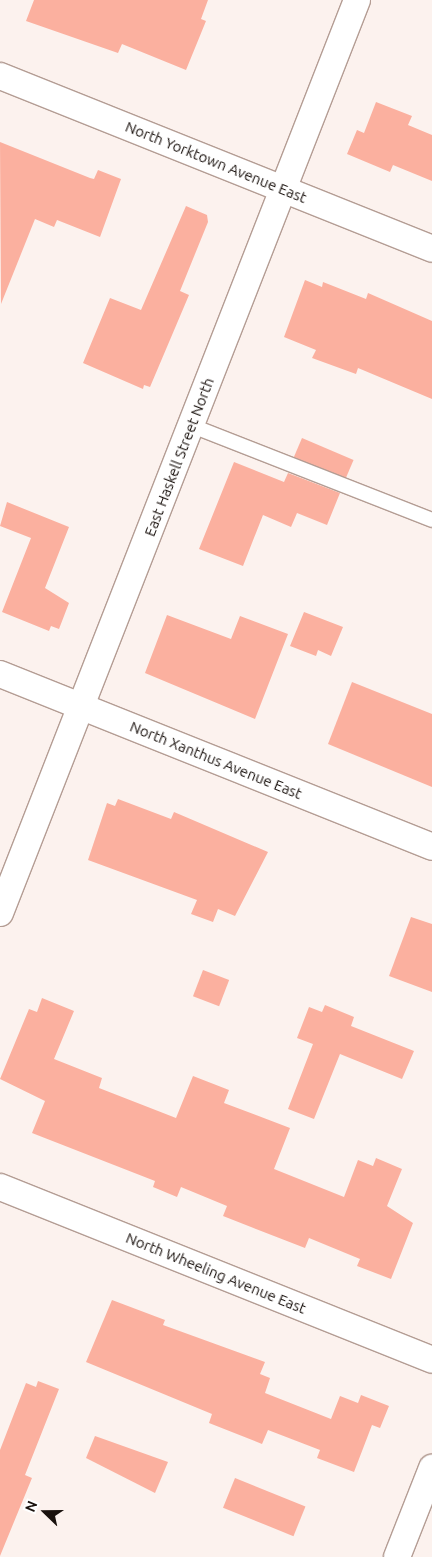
<!DOCTYPE html>
<style>
body{margin:0}
#map{position:relative;width:432px;height:1557px;overflow:hidden;background:#fcf2ee;font-family:Ubuntu,sans-serif}
div>[style]{position:absolute}
.building>*{inset:0;background:#fbb09f;transform-origin:0 0}
.roads{filter:drop-shadow(1px 0 #b49d94) drop-shadow(-1px 0 #b49d94) drop-shadow(0 1px #b49d94) drop-shadow(0 -1px #b49d94)}
.service>*{height:14px;margin:-7px;padding:0 7px;transform-origin:7px;border-radius:7px;background:#fff}
.minor>*{height:26px;margin:-13px;padding:0 13px;transform-origin:13px;border-radius:13px;background:#fff}
span{translate:-50% -50%;white-space:nowrap;text-align:center;line-height:1.15;-webkit-text-stroke:4px #fff;paint-order:stroke}
.street-label{font-size:15px;color:#1a120e}
.north{position:absolute;left:20px;top:1487px;width:50px;height:50px;-webkit-text-stroke:4px #fff;paint-order:stroke;rotate:292deg;font-size:14px;font-weight:700;line-height:20px;text-align:center;color:#1a120e}
.north::after{content:'';display:block;margin:auto;width:18px;height:22px;background:#1a120e;clip-path:polygon(50% 0,100% 100%,50% 72%,0 100%)}
</style>
<div id="map">
<div class="building">
<div style="clip-path:polygon(34px 0,208px 0,201px 19px,206px 21px,186px 70px,122px 44px,118px 53px,26px 21px)"></div>
<div style="clip-path:polygon(376px 102px,412px 116px,408px 125px,432px 135px,432px 181px,393px 165px,390px 172px,347px 154px,357px 130px,364px 133px)"></div>
<div style="clip-path:polygon(0 142px,90px 178px,94px 179px,98px 170px,121px 179px,100px 237px,57px 220px,54px 227px,35px 219px,1px 304px)"></div>
<div style="clip-path:polygon(186px 206px,207px 215px,208px 222px,180px 291px,189px 295px,150px 387px,144px 385px,143px 389px,83px 363px,110px 298px,141px 310px)"></div>
<div style="clip-path:polygon(305px 280px,322px 287px,323px 282px,366px 299px,368px 293px,432px 321px,432px 399px,358px 368px,356px 374px,312px 358px,316px 350px,284px 337px)"></div>
<div style="left:302px;top:438px;width:56px;height:21px;rotate:23deg"></div>
<div style="clip-path:polygon(234px 462px,284px 482px,288px 473px,340px 493px,327px 525px,297px 513px,291px 527px,263px 515px,243px 566px,199px 549px)"></div>
<div style="clip-path:polygon(7px 502px,69px 527px,45px 588px,69px 603px,59px 629px,51px 626px,49px 631px,2px 612px,31px 538px,0 526px)"></div>
<div style="clip-path:polygon(304px 612px,343px 627px,331px 656px,318px 650px,316px 656px,290px 646px)"></div>
<div style="clip-path:polygon(167px 615px,231px 639px,240px 616px,288px 634px,255px 719px,145px 673px)"></div>
<div style="clip-path:polygon(352px 682px,432px 714px,432px 787px,328px 744px)"></div>
<div style="clip-path:polygon(118px 799px,171px 819px,174px 812px,268px 852px,235px 916px,218px 909px,213px 922px,191px 914px,197px 900px,88px 860px,107px 803px,115px 806px)"></div>
<div style="clip-path:polygon(411px 917px,432px 924px,432px 992px,389px 976px)"></div>
<div style="left:203px;top:970px;width:28px;height:28px;rotate:21deg"></div>
<div style="clip-path:polygon(42px 998px,74px 1011px,54px 1059px,102px 1078px,99px 1088px,176px 1118px,193px 1076px,229px 1090px,224px 1103px,290px 1128px,274px 1169px,344px 1197px,358px 1160px,373px 1166px,376px 1158px,402px 1169px,387px 1206px,413px 1223px,391px 1279px,357px 1266px,360px 1259px,309px 1238px,305px 1248px,251px 1227px,223px 1216px,227px 1206px,181px 1187px,177px 1197px,153px 1187px,155px 1181px,32px 1133px,45px 1101px,0 1079px,29px 1009px,37px 1012px)"></div>
<div style="clip-path:polygon(325px 1005px,354px 1017px,351px 1026px,414px 1051px,402px 1079px,340px 1054px,314px 1119px,288px 1109px,313px 1044px,297px 1038px,309px 1007px,322px 1012px)"></div>
<div style="clip-path:polygon(112px 1300px,165px 1320px,163px 1325px,265px 1362px,260px 1374px,270px 1378px,265px 1393px,331px 1419px,340px 1396px,358px 1403px,361px 1395px,389px 1406px,380px 1428px,372px 1425px,354px 1472px,317px 1458px,320px 1450px,268px 1430px,262px 1444px,209px 1423px,212px 1414px,86px 1362px)"></div>
<div style="clip-path:polygon(38px 1381px,59px 1389px,25px 1475px,32px 1478px,0 1556px,0 1450px,26px 1383px,36px 1387px)"></div>
<div style="clip-path:polygon(95px 1436px,168px 1462px,155px 1493px,86px 1458px)"></div>
<div style="left:235px;top:1478px;width:76px;height:32px;rotate:22deg"></div>
</div>
<div class="roads">
<div class="service">
<div style="left:190px;top:425px;width:260px;rotate:21.4deg"></div>
</div>
<div class="minor">
<div style="left:0;top:76px;width:465px;rotate:21.8deg"></div>
<div style="left:0;top:674px;width:465px;rotate:21.8deg"></div>
<div style="left:0;top:913px;width:980px;rotate:-68.64deg"></div>
<div style="left:0;top:1187px;width:465px;rotate:21.8deg"></div>
<div style="left:397px;top:1557px;width:96px;rotate:-68.5deg"></div>
</div>
</div>
<div class="street-label">
<span style="left:216px;top:162px;rotate:22deg">North Yorktown Avenue East</span>
<span style="left:179px;top:457px;rotate:-69deg">East Haskell Street North</span>
<span style="left:216px;top:760px;rotate:22deg">North Xanthus Avenue East</span>
<span style="left:216px;top:1273px;rotate:22deg">North Wheeling Avenue East</span>
</div>
<div class="north">N</div>
</div>
